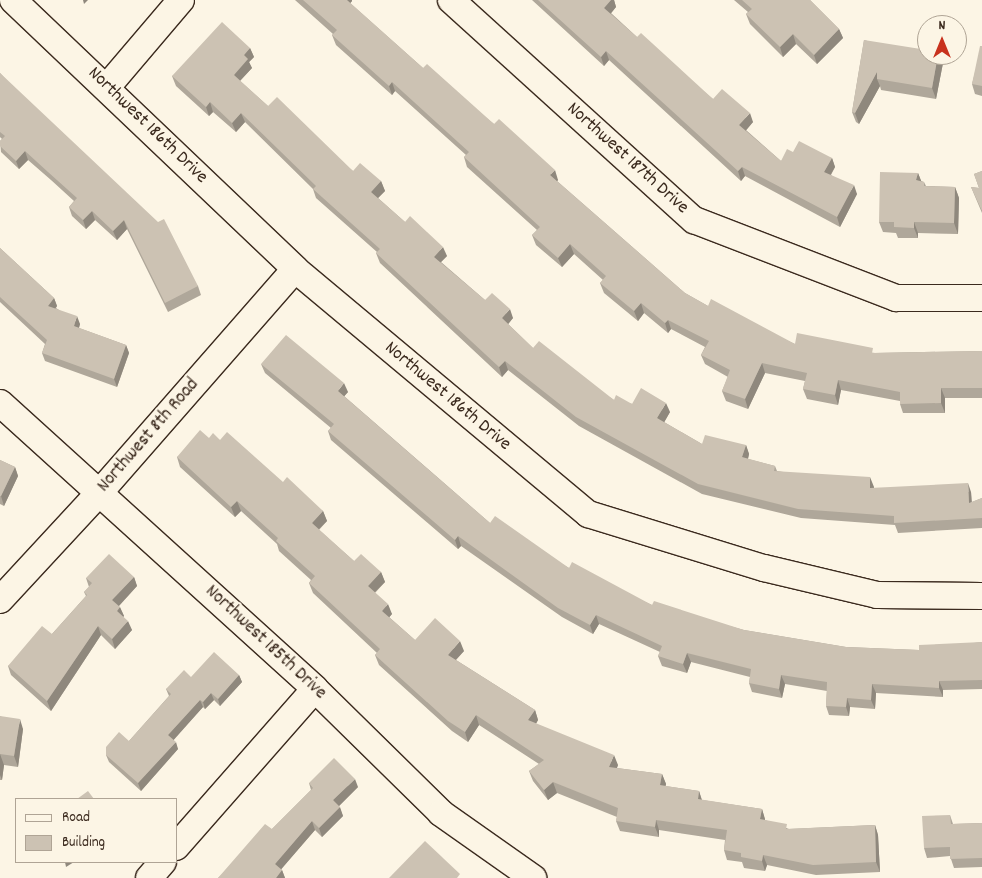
<!DOCTYPE html>
<style>
body{margin:0}
#map{position:relative;width:982px;height:878px;overflow:hidden;background:#fcf5e5;font-family:Dekko,sans-serif}
div>[style]{position:absolute}
.roads{filter:drop-shadow(1px 0 #3b2a1e) drop-shadow(-1px 0 #3b2a1e) drop-shadow(0 1px #3b2a1e) drop-shadow(0 -1px #3b2a1e)}
.street>*{height:26px;margin:-13px;padding:0 13px;transform-origin:13px;border-radius:13px;background:#fcf5e5}
.wall>*{inset:0;background:#afa79a}
.shaded-wall>*{inset:0;background:#8f887d}
.building>*{inset:0;background:#ccc2b3}
span{translate:-50% -50%;white-space:nowrap;text-align:center;line-height:1.15;-webkit-text-stroke:4px #fcf5e5;paint-order:stroke}
.street-label{font-size:19px;color:#3b2a1e}
.legend{position:absolute;left:15px;top:798px;width:162px;height:65px;box-sizing:border-box;background:#fcf5e5;border:1px solid #afa495;margin:0;padding:6px 9px;list-style:none;font-size:15px;color:#3b2a1e}
.legend li{display:flex;align-items:center;gap:10px;height:25px}
.legend b{width:25px;border:1px solid #afa495}
.north{position:absolute;left:917px;top:15px;width:50px;height:50px;box-sizing:border-box;background:#fcf5e5;border:1px solid #afa495;border-radius:50%;rotate:0deg;font-size:14px;font-weight:700;line-height:20px;text-align:center;color:#3b2a1e}
.north::after{content:'';display:block;margin:auto;width:18px;height:22px;background:#c8321e;clip-path:polygon(50% 0,100% 100%,50% 72%,0 100%)}
</style>
<div id="map">
<div class="roads">
<div class="street">
<div style="left:13px;top:0;width:390px;rotate:43.6deg"></div>
<div style="left:295px;top:269px;width:382px;rotate:39.9deg"></div>
<div style="left:588px;top:514px;width:184px;rotate:17.1deg"></div>
<div style="left:764px;top:568px;width:116px;rotate:13.4deg"></div>
<div style="left:877px;top:595px;width:105px;rotate:0.5deg"></div>
<div style="left:451px;top:0;width:328px;rotate:42.2deg"></div>
<div style="left:694px;top:220px;width:217px;rotate:21.1deg"></div>
<div style="left:896px;top:298px;width:86px"></div>
<div style="left:107px;top:87px;width:114px;rotate:-49.6deg"></div>
<div style="left:0;top:403px;width:425px;rotate:42.2deg"></div>
<div style="left:315px;top:689px;width:177px;rotate:44.5deg"></div>
<div style="left:441px;top:813px;width:113px;rotate:35.2deg"></div>
<div style="left:0;top:600px;width:147px;rotate:-47.2deg"></div>
<div style="left:100px;top:492px;width:296px;rotate:-48.8deg"></div>
<div style="left:176px;top:847px;width:210px;rotate:-48.7deg"></div>
<div style="left:149px;top:878px;width:21px;rotate:-49deg"></div>
</div>
</div>
<div class="wall">
<div style="clip-path:polygon(295px 0,352px 0,352px 1px,350px 3px,423px 68px,494px 124px,558px 180px,557px 181px,685px 293px,708px 306px,795px 344px,875px 353px,982px 351px,982px 398px,945px 398px,945px 413px,903px 413px,900px 404px,900px 401px,841px 390px,838px 405px,807px 399px,803px 389px,805px 381px,765px 373px,748px 409px,726px 401px,722px 391px,728px 377px,705px 364px,701px 355px,705px 347px,671px 329px,668px 333px,644px 313px,638px 321px,604px 293px,600px 283px,603px 280px,574px 254px,562px 267px,536px 245px,532px 235px,537px 230px,467px 167px,464px 157px,466px 155px,395px 91px,392px 95px,336px 45px,332px 35px,333px 34px)"></div>
<div style="clip-path:polygon(532px 0,614px 0,616px 7px,611px 13px,637px 37px,713px 99px,753px 122px,746px 130px,781px 161px,793px 152px,832px 158px,835px 167px,831px 175px,857px 194px,840px 227px,745px 176px,741px 181px,609px 60px,604px 66px)"></div>
<div style="clip-path:polygon(734px 0,810px 0,839px 29px,843px 38px,817px 64px,796px 44px,783px 57px,750px 24px,746px 14px,748px 12px)"></div>
<div style="clip-path:polygon(864px 40px,943px 63px,936px 99px,881px 90px,880px 86px,859px 124px,856px 122px,852px 112px)"></div>
<div style="clip-path:polygon(982px 46px,982px 96px,975px 94px,972px 84px)"></div>
<div style="clip-path:polygon(250px 48px,254px 57px,249px 62px,252px 68px,240px 81px,268px 106px,353px 171px,381px 181px,385px 191px,378px 198px,405px 222px,447px 256px,441px 262px,485px 300px,513px 318px,508px 324px,533px 348px,614px 400px,670px 412px,664px 422px,702px 444px,746px 445px,749px 454px,748px 459px,775px 466px,777px 471px,874px 487px,874px 488px,971px 492px,972px 502px,982px 498px,982px 528px,898px 533px,895px 525px,801px 518px,702px 494px,579px 426px,508px 370px,502px 377px,380px 263px,376px 253px,377px 252px,316px 198px,313px 189px,245px 122px,236px 132px,213px 112px,209px 116px,176px 86px,172px 76px)"></div>
<div style="clip-path:polygon(0 73px,198px 286px,201px 295px,168px 312px,127px 229px,117px 240px,95px 220px,86px 229px,72px 216px,69px 207px,74px 201px,51px 180px,28px 160px,19px 169px,1px 152px,0 141px,2px 139px,0 137px)"></div>
<div style="clip-path:polygon(982px 171px,982px 213px,971px 187px,979px 188px,974px 174px)"></div>
<div style="clip-path:polygon(918px 173px,921px 181px,924px 182px,926px 186px,955px 187px,959px 198px,958px 234px,918px 233px,918px 238px,898px 238px,896px 233px,883px 232px,879px 222px)"></div>
<div style="clip-path:polygon(0 248px,54px 298px,57px 306px,56px 308px,80px 324px,79px 328px,126px 345px,129px 353px,117px 387px,45px 361px,42px 353px,45px 344px,0 302px)"></div>
<div style="clip-path:polygon(261px 364px,348px 392px,344px 396px,490px 523px,569px 568px,652px 605px,744px 630px,846px 647px,919px 650px,982px 642px,982px 689px,943px 690px,943px 697px,876px 693px,875px 709px,850px 707px,849px 716px,829px 715px,826px 706px,827px 691px,785px 684px,782px 698px,752px 692px,749px 683px,750px 677px,691px 662px,687px 673px,662px 666px,658px 656px,660px 652px,599px 624px,593px 634px,562px 617px,461px 546px,458px 549px,331px 440px,328px 431px,331px 428px,265px 373px)"></div>
<div style="clip-path:polygon(209px 438px,220px 440px,323px 511px,327px 521px,319px 530px,354px 561px,381px 572px,385px 582px,375px 593px,392px 614px,389px 617px,415px 640px,464px 651px,456px 660px,535px 710px,538px 720px,536px 724px,618px 765px,617px 768px,662px 774px,666px 784px,665px 786px,699px 791px,702px 800px,762px 809px,765px 820px,789px 829px,875px 825px,878px 835px,880px 872px,816px 875px,767px 865px,765px 871px,744px 868px,742px 862px,727px 860px,724px 850px,725px 840px,659px 830px,659px 837px,620px 831px,616px 821px,617px 817px,557px 793px,548px 800px,533px 781px,529px 771px,539px 764px,479px 725px,468px 742px,452px 731px,379px 665px,375px 655px,377px 653px,313px 593px,309px 583px,311px 580px,279px 551px,277px 544px,241px 511px,235px 517px,180px 467px,177px 457px)"></div>
<div style="clip-path:polygon(0 460px,15px 467px,18px 476px,4px 506px,0 504px)"></div>
<div style="clip-path:polygon(134px 577px,137px 586px,119px 606px,124px 616px,123px 617px,132px 630px,115px 649px,101px 635px,51px 711px,11px 675px,8px 666px,52px 634px,86px 596px,84px 592px,89px 587px,86px 578px)"></div>
<div style="clip-path:polygon(239px 675px,242px 682px,220px 706px,214px 700px,205px 709px,203px 707px,173px 740px,178px 749px,141px 791px,109px 762px,106px 755px,129px 741px,169px 696px,166px 689px,191px 677px)"></div>
<div style="clip-path:polygon(0 716px,23px 729px,18px 767px,4px 765px,2px 780px,0 780px)"></div>
<div style="clip-path:polygon(309px 783px,358px 787px,339px 806px,343px 816px,322px 837px,315px 830px,281px 869px,282px 870px,285px 878px,218px 878px,272px 829px,311px 790px)"></div>
<div style="clip-path:polygon(950px 815px,953px 824px,982px 823px,982px 867px,954px 868px,950px 856px,927px 858px,924px 848px)"></div>
</div>
<div class="shaded-wall">
<div style="clip-path:polygon(83px 0,88px 0,84px 4px)"></div>
<div style="clip-path:polygon(344px 0,352px 0,352px 1px,347px 7px)"></div>
<div style="clip-path:polygon(611px 0,614px 0,616px 7px,608px 17px,604px 8px)"></div>
<div style="clip-path:polygon(839px 29px,843px 38px,817px 64px,814px 55px)"></div>
<div style="clip-path:polygon(793px 34px,796px 44px,783px 57px,780px 47px)"></div>
<div style="clip-path:polygon(250px 48px,254px 57px,249px 62px,252px 68px,237px 84px,234px 75px,244px 55px)"></div>
<div style="clip-path:polygon(606px 51px,609px 60px,604px 66px,601px 57px)"></div>
<div style="clip-path:polygon(938px 55px,940px 55px,943px 63px,936px 99px,932px 88px)"></div>
<div style="clip-path:polygon(877px 72px,877px 79px,880px 86px,859px 124px,855px 113px)"></div>
<div style="clip-path:polygon(392px 82px,395px 91px,392px 95px,389px 86px)"></div>
<div style="clip-path:polygon(210px 102px,213px 112px,209px 116px,206px 107px)"></div>
<div style="clip-path:polygon(241px 113px,245px 122px,236px 132px,232px 123px)"></div>
<div style="clip-path:polygon(750px 113px,753px 122px,743px 134px,739px 125px)"></div>
<div style="clip-path:polygon(25px 151px,28px 160px,19px 169px,16px 161px)"></div>
<div style="clip-path:polygon(832px 158px,835px 167px,827px 181px,824px 172px)"></div>
<div style="clip-path:polygon(742px 167px,745px 176px,741px 181px,738px 171px)"></div>
<div style="clip-path:polygon(555px 170px,558px 180px,554px 185px,550px 175px)"></div>
<div style="clip-path:polygon(918px 173px,922px 183px,916px 180px)"></div>
<div style="clip-path:polygon(381px 181px,385px 191px,375px 201px,371px 192px)"></div>
<div style="clip-path:polygon(854px 185px,857px 194px,840px 227px,837px 217px)"></div>
<div style="clip-path:polygon(955px 187px,959px 198px,958px 234px,954px 223px)"></div>
<div style="clip-path:polygon(92px 211px,95px 220px,86px 229px,83px 220px)"></div>
<div style="clip-path:polygon(124px 220px,127px 229px,117px 240px,113px 231px)"></div>
<div style="clip-path:polygon(914px 222px,918px 233px,918px 238px,914px 228px)"></div>
<div style="clip-path:polygon(570px 244px,574px 254px,562px 267px,558px 258px)"></div>
<div style="clip-path:polygon(443px 247px,447px 256px,437px 266px,434px 257px)"></div>
<div style="clip-path:polygon(54px 298px,57px 306px,51px 314px,48px 306px)"></div>
<div style="clip-path:polygon(641px 303px,644px 313px,638px 321px,634px 311px)"></div>
<div style="clip-path:polygon(510px 309px,513px 318px,505px 328px,502px 318px)"></div>
<div style="clip-path:polygon(77px 316px,80px 324px,77px 334px,74px 326px)"></div>
<div style="clip-path:polygon(668px 320px,671px 329px,668px 333px,665px 323px)"></div>
<div style="clip-path:polygon(126px 345px,129px 353px,117px 387px,114px 379px)"></div>
<div style="clip-path:polygon(505px 361px,508px 370px,502px 377px,499px 367px)"></div>
<div style="clip-path:polygon(762px 363px,765px 373px,748px 409px,745px 399px)"></div>
<div style="clip-path:polygon(838px 380px,841px 390px,838px 405px,835px 395px)"></div>
<div style="clip-path:polygon(344px 383px,348px 392px,341px 400px,338px 391px)"></div>
<div style="clip-path:polygon(941px 388px,945px 398px,945px 413px,941px 403px)"></div>
<div style="clip-path:polygon(666px 403px,670px 412px,661px 428px,657px 418px)"></div>
<div style="clip-path:polygon(746px 445px,749px 454px,746px 467px,742px 457px)"></div>
<div style="clip-path:polygon(15px 467px,18px 476px,4px 506px,1px 496px)"></div>
<div style="clip-path:polygon(870px 477px,874px 487px,873px 497px,870px 488px)"></div>
<div style="clip-path:polygon(968px 483px,971px 492px,972px 513px,969px 503px)"></div>
<div style="clip-path:polygon(237px 501px,241px 511px,235px 517px,231px 507px)"></div>
<div style="clip-path:polygon(323px 511px,327px 521px,315px 533px,312px 523px)"></div>
<div style="clip-path:polygon(458px 536px,461px 546px,458px 549px,455px 540px)"></div>
<div style="clip-path:polygon(381px 572px,385px 582px,371px 596px,368px 586px)"></div>
<div style="clip-path:polygon(134px 577px,137px 586px,116px 609px,112px 600px)"></div>
<div style="clip-path:polygon(388px 604px,392px 614px,386px 621px,382px 611px)"></div>
<div style="clip-path:polygon(120px 607px,124px 616px,120px 620px,117px 611px)"></div>
<div style="clip-path:polygon(596px 615px,599px 624px,593px 634px,590px 625px)"></div>
<div style="clip-path:polygon(128px 621px,132px 630px,115px 649px,112px 639px)"></div>
<div style="clip-path:polygon(98px 626px,101px 635px,51px 711px,47px 701px)"></div>
<div style="clip-path:polygon(460px 641px,464px 651px,451px 665px,448px 655px)"></div>
<div style="clip-path:polygon(687px 653px,691px 662px,687px 673px,683px 664px)"></div>
<div style="clip-path:polygon(239px 675px,242px 682px,220px 706px,218px 699px)"></div>
<div style="clip-path:polygon(781px 675px,785px 684px,782px 698px,779px 689px)"></div>
<div style="clip-path:polygon(939px 681px,943px 690px,943px 697px,939px 688px)"></div>
<div style="clip-path:polygon(872px 684px,876px 693px,875px 709px,871px 700px)"></div>
<div style="clip-path:polygon(211px 693px,214px 700px,205px 709px,203px 702px)"></div>
<div style="clip-path:polygon(847px 698px,850px 707px,849px 716px,846px 707px)"></div>
<div style="clip-path:polygon(200px 700px,203px 707px,171px 743px,168px 735px)"></div>
<div style="clip-path:polygon(535px 710px,538px 720px,532px 730px,528px 720px)"></div>
<div style="clip-path:polygon(476px 715px,479px 725px,468px 742px,465px 732px)"></div>
<div style="clip-path:polygon(20px 719px,23px 729px,18px 767px,14px 756px)"></div>
<div style="clip-path:polygon(176px 742px,178px 749px,141px 791px,138px 783px)"></div>
<div style="clip-path:polygon(0 754px,4px 765px,2px 780px,0 775px)"></div>
<div style="clip-path:polygon(614px 755px,618px 765px,613px 777px,609px 767px)"></div>
<div style="clip-path:polygon(662px 774px,666px 784px,664px 796px,660px 785px)"></div>
<div style="clip-path:polygon(355px 779px,358px 787px,336px 809px,333px 800px)"></div>
<div style="clip-path:polygon(553px 782px,557px 793px,548px 800px,544px 790px)"></div>
<div style="clip-path:polygon(699px 791px,702px 801px,698px 799px)"></div>
<div style="clip-path:polygon(340px 807px,343px 816px,322px 837px,319px 828px)"></div>
<div style="clip-path:polygon(762px 809px,765px 819px,764px 829px,760px 819px)"></div>
<div style="clip-path:polygon(656px 820px,659px 830px,659px 837px,655px 827px)"></div>
<div style="clip-path:polygon(312px 821px,315px 830px,278px 873px,275px 864px)"></div>
<div style="clip-path:polygon(875px 825px,878px 835px,880px 872px,876px 862px)"></div>
<div style="clip-path:polygon(763px 855px,767px 865px,765px 871px,762px 861px)"></div>
<div style="clip-path:polygon(65px 862px,74px 862px,66px 867px)"></div>
<div style="clip-path:polygon(282px 870px,285px 878px,276px 878px)"></div>
</div>
<div class="building">
<div style="clip-path:polygon(303px 0,347px 0,423px 68px,427px 64px,494px 124px,499px 119px,555px 170px,550px 175px,685px 293px,708px 306px,711px 299px,795px 344px,797px 333px,873px 348px,872px 353px,982px 351px,982px 388px,941px 388px,941px 403px,900px 404px,900px 392px,838px 380px,835px 395px,803px 389px,807px 373px,762px 363px,745px 399px,722px 391px,730px 370px,701px 355px,709px 341px,668px 320px,665px 323px,641px 303px,634px 311px,600px 283px,606px 276px,570px 244px,558px 258px,532px 235px,540px 227px,464px 157px,469px 152px,392px 82px,389px 86px,332px 35px,337px 30px)"></div>
<div style="clip-path:polygon(538px 0,611px 0,604px 8px,637px 37px,641px 33px,713px 99px,722px 89px,750px 113px,739px 125px,781px 161px,787px 149px,793px 152px,799px 141px,832px 158px,824px 172px,854px 185px,837px 217px,742px 167px,738px 171px,606px 51px,601px 57px)"></div>
<div style="clip-path:polygon(742px 0,810px 0,839px 29px,814px 55px,793px 34px,780px 47px,746px 14px,752px 9px)"></div>
<div style="clip-path:polygon(222px 22px,250px 48px,244px 55px,248px 59px,234px 75px,268px 106px,277px 97px,353px 171px,360px 163px,381px 181px,371px 192px,405px 222px,410px 216px,443px 247px,434px 257px,485px 300px,492px 293px,510px 309px,502px 318px,533px 348px,539px 341px,614px 400px,616px 395px,632px 404px,641px 388px,666px 403px,657px 418px,702px 444px,705px 435px,746px 445px,742px 457px,775px 466px,774px 471px,870px 477px,870px 488px,968px 483px,969px 503px,982px 498px,982px 518px,894px 523px,894px 516px,798px 509px,698px 484px,576px 417px,505px 361px,499px 367px,376px 253px,380px 249px,313px 189px,316px 186px,241px 113px,232px 123px,210px 102px,206px 107px,172px 76px)"></div>
<div style="clip-path:polygon(864px 40px,927px 50px,927px 55px,938px 55px,932px 88px,877px 79px,877px 72px,855px 113px,852px 112px)"></div>
<div style="clip-path:polygon(980px 46px,982px 46px,982px 86px,972px 84px)"></div>
<div style="clip-path:polygon(0 73px,158px 222px,164px 219px,198px 286px,165px 303px,124px 220px,113px 231px,92px 211px,83px 220px,69px 207px,77px 198px,48px 172px,25px 151px,16px 161px,0 146px,0 141px,5px 136px,0 132px)"></div>
<div style="clip-path:polygon(982px 171px,982px 211px,971px 187px,979px 188px,974px 174px)"></div>
<div style="clip-path:polygon(880px 172px,918px 173px,916px 180px,924px 182px,924px 186px,955px 187px,954px 223px,914px 222px,914px 228px,894px 227px,894px 222px,879px 222px)"></div>
<div style="clip-path:polygon(0 248px,54px 298px,48px 306px,77px 316px,74px 326px,126px 345px,114px 379px,42px 353px,47px 340px,0 297px)"></div>
<div style="clip-path:polygon(286px 335px,344px 383px,338px 391px,490px 523px,495px 516px,569px 568px,572px 562px,652px 605px,654px 601px,744px 630px,846px 647px,919px 650px,919px 645px,982px 642px,982px 680px,939px 681px,939px 688px,872px 684px,871px 700px,847px 698px,846px 707px,826px 706px,827px 682px,781px 675px,779px 689px,749px 683px,751px 669px,687px 653px,683px 664px,658px 656px,662px 646px,596px 615px,590px 625px,558px 608px,458px 536px,455px 540px,328px 431px,334px 424px,261px 364px)"></div>
<div style="clip-path:polygon(200px 430px,209px 438px,213px 433px,220px 440px,227px 432px,283px 482px,287px 477px,323px 511px,312px 523px,354px 561px,361px 554px,381px 572px,368px 586px,388px 604px,382px 611px,415px 640px,435px 618px,460px 641px,448px 655px,535px 710px,528px 720px,614px 755px,609px 767px,662px 774px,660px 785px,699px 791px,698px 799px,762px 809px,760px 819px,787px 824px,786px 829px,875px 825px,876px 862px,813px 865px,763px 855px,762px 861px,741px 857px,741px 853px,724px 850px,727px 830px,656px 820px,655px 827px,616px 821px,618px 808px,553px 782px,544px 790px,529px 771px,544px 760px,476px 715px,465px 732px,448px 721px,375px 655px,380px 649px,309px 583px,315px 576px,276px 541px,278px 538px,237px 501px,231px 507px,177px 457px)"></div>
<div style="clip-path:polygon(0 460px,15px 467px,1px 496px,0 496px)"></div>
<div style="clip-path:polygon(109px 554px,134px 577px,112px 600px,120px 607px,117px 611px,128px 621px,112px 639px,98px 626px,47px 701px,8px 666px,42px 626px,52px 634px,87px 595px,84px 592px,92px 583px,86px 578px)"></div>
<div style="clip-path:polygon(214px 652px,239px 675px,218px 699px,211px 693px,203px 702px,200px 700px,168px 735px,176px 742px,138px 783px,106px 755px,106px 747px,119px 732px,129px 741px,171px 694px,166px 689px,184px 670px,191px 677px)"></div>
<div style="clip-path:polygon(0 716px,20px 719px,14px 756px,0 754px,0 756px)"></div>
<div style="clip-path:polygon(334px 758px,355px 779px,333px 800px,340px 807px,319px 828px,312px 821px,275px 864px,282px 870px,276px 878px,218px 878px,265px 824px,272px 829px,313px 788px,309px 783px)"></div>
<div style="clip-path:polygon(88px 791px,94px 799px,77px 799px)"></div>
<div style="clip-path:polygon(950px 815px,951px 824px,982px 823px,982px 858px,950px 859px,950px 847px,924px 848px,922px 816px)"></div>
<div style="clip-path:polygon(425px 841px,460px 874px,457px 878px,389px 878px)"></div>
</div>
<div class="street-label">
<span style="left:147px;top:126px;rotate:44deg">Northwest 186th Drive</span>
<span style="left:627px;top:159px;rotate:42deg">Northwest 187th Drive</span>
<span style="left:447px;top:397px;rotate:40deg">Northwest 186th Drive</span>
<span style="left:149px;top:436px;rotate:-49deg">Northwest 8th Road</span>
<span style="left:265px;top:643px;rotate:43deg">Northwest 185th Drive</span>
</div>
<ul class="legend">
<li><b style="height:6px;background:#fcf5e5"></b>Road</li>
<li><b style="height:14px;background:#ccc2b3"></b>Building</li>
</ul>
<div class="north">N</div>
</div>
